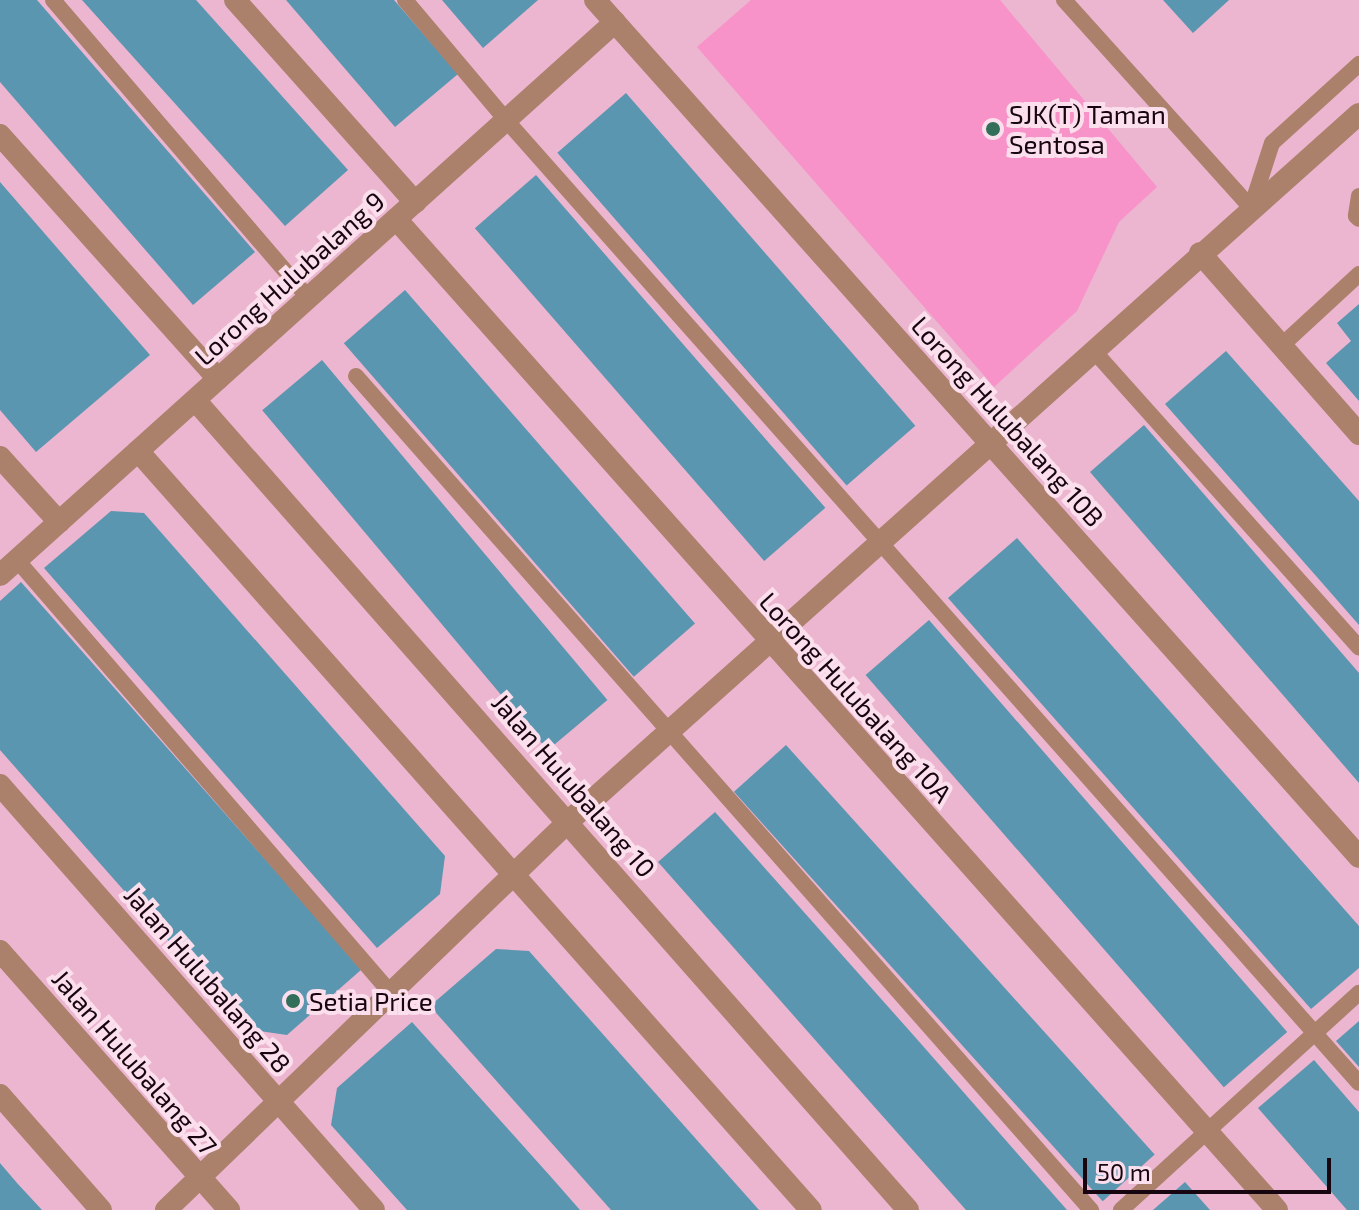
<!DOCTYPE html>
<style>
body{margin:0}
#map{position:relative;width:1359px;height:1210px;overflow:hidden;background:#ecb5d0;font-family:"Exo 2",sans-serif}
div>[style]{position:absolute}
.green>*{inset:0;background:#f793c8}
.building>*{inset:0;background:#5a96b0;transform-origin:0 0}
.service>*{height:16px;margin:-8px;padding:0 8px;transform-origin:8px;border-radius:8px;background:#ab816c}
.minor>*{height:22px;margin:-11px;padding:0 11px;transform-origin:11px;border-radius:11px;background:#ab816c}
.tertiary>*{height:22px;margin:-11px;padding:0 11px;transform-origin:11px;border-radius:11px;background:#ab816c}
.dots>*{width:22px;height:22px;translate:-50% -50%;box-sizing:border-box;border:4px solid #fcdfed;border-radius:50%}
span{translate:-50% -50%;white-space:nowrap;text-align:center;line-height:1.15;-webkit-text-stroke:8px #fcdfed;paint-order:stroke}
.poi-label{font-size:26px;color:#17050f}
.left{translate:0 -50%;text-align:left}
.street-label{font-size:26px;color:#17050f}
.scale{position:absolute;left:1083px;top:1158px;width:248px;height:36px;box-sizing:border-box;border:4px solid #17050f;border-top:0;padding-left:10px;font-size:24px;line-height:28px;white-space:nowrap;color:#17050f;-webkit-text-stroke:6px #fcdfed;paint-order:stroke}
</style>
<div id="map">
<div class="green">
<div style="clip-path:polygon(751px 0,1000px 0,1157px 187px,1119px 222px,1077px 311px,994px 387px,697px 47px)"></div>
</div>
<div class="building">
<div style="clip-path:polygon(0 0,37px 0,255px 252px,193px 305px,0 82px)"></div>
<div style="clip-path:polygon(82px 0,196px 0,348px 170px,285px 226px)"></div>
<div style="clip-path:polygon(286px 0,394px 0,458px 74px,395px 127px)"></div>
<div style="clip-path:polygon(442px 0,538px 0,483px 48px)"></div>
<div style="clip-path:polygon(1163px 0,1229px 0,1193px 33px)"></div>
<div style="left:626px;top:93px;width:441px;height:91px;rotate:49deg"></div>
<div style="left:536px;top:175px;width:441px;height:81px;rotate:49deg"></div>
<div style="clip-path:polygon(0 182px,150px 355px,36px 452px,0 410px)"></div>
<div style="left:405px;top:290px;width:442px;height:81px;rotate:49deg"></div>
<div style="clip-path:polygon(1359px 304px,1359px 401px,1326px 363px,1351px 341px,1337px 323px)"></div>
<div style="clip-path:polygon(1226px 351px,1359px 501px,1359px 625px,1165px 404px)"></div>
<div style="left:322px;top:360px;width:444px;height:78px;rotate:50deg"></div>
<div style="clip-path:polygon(1144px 425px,1359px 673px,1359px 783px,1090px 472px)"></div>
<div style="clip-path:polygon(111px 511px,144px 513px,445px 856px,440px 894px,377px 948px,44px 568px)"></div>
<div style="clip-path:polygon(1017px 538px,1359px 926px,1359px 968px,1311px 1009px,948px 598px)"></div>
<div style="clip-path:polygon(21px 582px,362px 969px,287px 1035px,246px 1029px,0 750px,0 601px)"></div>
<div style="left:929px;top:620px;width:546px;height:84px;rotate:49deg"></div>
<div style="left:786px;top:745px;width:551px;height:70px;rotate:48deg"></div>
<div style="clip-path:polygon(715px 812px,915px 1037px,1067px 1210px,966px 1210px,839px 1067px,658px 862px)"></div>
<div style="clip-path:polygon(496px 949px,529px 951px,759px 1210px,611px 1210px,430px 1006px)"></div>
<div style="clip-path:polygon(1359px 1021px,1359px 1067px,1336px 1041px)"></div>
<div style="clip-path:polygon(412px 1022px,551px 1177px,580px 1210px,407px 1210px,365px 1163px,331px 1125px,337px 1088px)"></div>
<div style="clip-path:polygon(1314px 1060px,1359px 1112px,1359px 1210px,1347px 1210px,1258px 1108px)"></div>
<div style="clip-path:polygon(0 1163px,17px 1183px,42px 1210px,0 1210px)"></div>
<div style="clip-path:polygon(1185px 1182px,1210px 1210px,1153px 1210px)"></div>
</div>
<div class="service">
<div style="left:53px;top:0;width:392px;rotate:49.4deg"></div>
<div style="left:405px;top:0;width:157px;rotate:49.9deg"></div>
<div style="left:506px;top:120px;width:1286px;rotate:48.47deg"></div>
<div style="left:1064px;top:0;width:280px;rotate:48deg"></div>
<div style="left:1359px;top:196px;width:20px;rotate:99deg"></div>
<div style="left:1356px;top:216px;width:4px;rotate:45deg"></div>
<div style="left:1251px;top:208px;width:68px;rotate:-72.1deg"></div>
<div style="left:1272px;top:143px;width:118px;rotate:-42.2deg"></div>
<div style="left:1281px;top:346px;width:106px;rotate:-42.7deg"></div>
<div style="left:1093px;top:350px;width:399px;rotate:48.2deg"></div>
<div style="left:356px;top:376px;width:1112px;rotate:48.61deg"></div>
<div style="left:17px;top:560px;width:571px;rotate:49.19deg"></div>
<div style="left:1121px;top:1210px;width:322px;rotate:-42.4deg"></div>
</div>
<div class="minor">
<div style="left:235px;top:0;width:271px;rotate:48.3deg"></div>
<div style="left:595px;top:0;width:1148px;rotate:48.28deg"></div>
<div style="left:0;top:135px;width:327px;rotate:48.2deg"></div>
<div style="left:396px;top:219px;width:1326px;rotate:48.36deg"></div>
<div style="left:1200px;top:253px;width:241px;rotate:48.7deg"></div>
<div style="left:195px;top:400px;width:1079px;rotate:48.64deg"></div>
<div style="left:138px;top:451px;width:1014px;rotate:48.44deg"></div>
<div style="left:0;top:457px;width:88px;rotate:47.8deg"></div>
<div style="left:0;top:575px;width:827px;rotate:-41.96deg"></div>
<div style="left:0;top:785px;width:566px;rotate:48.65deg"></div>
<div style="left:0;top:1095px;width:153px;rotate:48.7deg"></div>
<div style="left:166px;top:1210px;width:560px;rotate:-43.99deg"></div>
<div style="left:569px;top:821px;width:1060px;rotate:-41.83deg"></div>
</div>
<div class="tertiary">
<div style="left:0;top:951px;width:346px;rotate:48.5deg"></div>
</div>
<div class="dots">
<div style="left:993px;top:129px;background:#326e59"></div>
<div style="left:293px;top:1001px;background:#326e59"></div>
</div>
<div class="poi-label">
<span class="left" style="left:1009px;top:129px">SJK(T) Taman<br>Sentosa</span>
<span class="left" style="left:309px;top:1001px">Setia Price</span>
</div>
<div class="street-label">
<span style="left:289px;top:278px;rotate:-42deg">Lorong Hulubalang 9</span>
<span style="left:1008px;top:421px;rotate:48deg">Lorong Hulubalang 10B</span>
<span style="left:856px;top:697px;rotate:48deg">Lorong Hulubalang 10A</span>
<span style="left:574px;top:785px;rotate:49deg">Jalan Hulubalang 10</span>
<span style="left:208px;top:979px;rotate:49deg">Jalan Hulubalang 28</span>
<span style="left:135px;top:1062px;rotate:49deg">Jalan Hulubalang 27</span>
</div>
<div class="scale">50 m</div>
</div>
